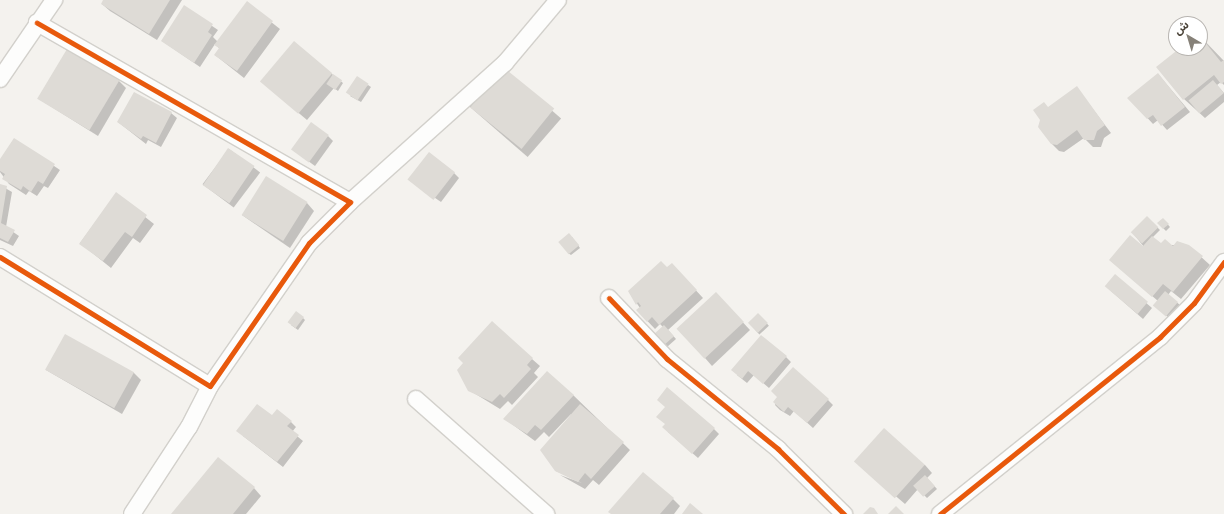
<!DOCTYPE html>
<meta charset="utf-8">
<style>
body{margin:0}
#map{position:relative;width:1224px;height:514px;overflow:hidden;background:#f4f2ee;font-family:"Public Sans","Noto Sans Arabic",sans-serif}
div>[style]{position:absolute}
.shadow>*{inset:0;background:#0003;transform-origin:0 0}
.building>*{inset:0;background:#dedbd6;transform-origin:0 0}
.roads{filter:drop-shadow(1px 0 #d2d0cb) drop-shadow(-1px 0 #d2d0cb) drop-shadow(0 1px #d2d0cb) drop-shadow(0 -1px #d2d0cb)}
.street>*{height:16px;margin:-8px;padding:0 8px;transform-origin:8px;border-radius:8px;background:#fdfdfc}
.cycleway>*{height:5px;margin:-2.5px;padding:0 2.5px;transform-origin:2.5px;border-radius:2.5px;background:#e8590c}
span{translate:-50% -50%;white-space:nowrap;text-align:center;line-height:1.15;-webkit-text-stroke:3px #fff;paint-order:stroke}
.north{position:absolute;left:1168px;top:16px;width:40px;height:40px;box-sizing:border-box;background:#fff;border:1px solid #b7b4b0;border-radius:50%;rotate:322deg;font-size:11px;font-weight:700;line-height:16px;text-align:center;color:#4b4439}
.north::after{content:'';display:block;margin:auto;width:14px;height:18px;background:#868178;clip-path:polygon(50% 0,100% 100%,50% 72%,0 100%)}
</style>
<div id="map">
<div class="shadow">
<div style="clip-path:polygon(104px 0,182px 0,157px 40px,110px 11px,102px 4px)"></div>
<div style="clip-path:polygon(247px 3px,280px 29px,244px 78px,215px 55px,220px 49px,215px 44px,200px 67px,162px 41px,184px 7px,218px 30px,213px 37px,218px 42px)"></div>
<div style="clip-path:polygon(1200px 36px,1224px 61px,1224px 85px,1221px 82px,1217px 85px,1224px 93px,1224px 102px,1205px 118px,1184px 99px,1181px 48px,1200px 48px)"></div>
<div style="clip-path:polygon(294px 43px,343px 83px,338px 91px,334px 88px,307px 120px,262px 82px)"></div>
<div style="left:503px;top:68px;width:77px;height:51px;rotate:41deg"></div>
<div style="clip-path:polygon(1158px 74px,1190px 112px,1167px 130px,1158px 120px,1153px 124px,1129px 98px)"></div>
<div style="clip-path:polygon(118px 80px,126px 88px,98px 136px,39px 99px)"></div>
<div style="clip-path:polygon(368px 85px,371px 87px,361px 102px,350px 96px)"></div>
<div style="clip-path:polygon(1077px 88px,1111px 133px,1104px 138px,1101px 147px,1093px 147px,1084px 138px,1064px 152px,1059px 151px,1051px 143px,1048px 108px)"></div>
<div style="clip-path:polygon(171px 113px,177px 118px,161px 147px,148px 140px,146px 144px,118px 122px)"></div>
<div style="clip-path:polygon(328px 136px,333px 141px,315px 166px,293px 150px)"></div>
<div style="clip-path:polygon(14px 139px,60px 170px,48px 188px,44px 186px,37px 196px,29px 191px,26px 195px,9px 184px,0 172px,0 161px)"></div>
<div style="left:229px;top:149px;width:39px;height:44px;rotate:37deg"></div>
<div style="clip-path:polygon(454px 173px,459px 178px,441px 202px,409px 180px)"></div>
<div style="clip-path:polygon(0 185px,12px 192px,6px 227px,19px 236px,13px 246px,0 240px)"></div>
<div style="clip-path:polygon(116px 194px,154px 224px,140px 243px,133px 238px,111px 268px,80px 243px)"></div>
<div style="clip-path:polygon(307px 203px,314px 211px,290px 248px,242px 215px)"></div>
<div style="clip-path:polygon(1147px 217px,1160px 230px,1152px 238px,1161px 245px,1188px 245px,1210px 265px,1181px 299px,1171px 291px,1168px 295px,1180px 305px,1169px 318px,1157px 308px,1158px 301px,1110px 260px,1144px 247px,1132px 232px)"></div>
<div style="clip-path:polygon(1163px 219px,1170px 227px,1166px 231px,1158px 223px)"></div>
<div style="clip-path:polygon(572px 237px,580px 248px,571px 255px,568px 253px)"></div>
<div style="clip-path:polygon(679px 272px,703px 298px,668px 330px,676px 339px,667px 347px,655px 334px,663px 327px,660px 324px,655px 329px,637px 310px,640px 308px,629px 292px)"></div>
<div style="clip-path:polygon(1115px 276px,1152px 308px,1143px 319px,1111px 291px)"></div>
<div style="clip-path:polygon(723px 301px,750px 330px,712px 366px,705px 358px)"></div>
<div style="left:758px;top:314px;width:16px;height:13px;rotate:47deg"></div>
<div style="clip-path:polygon(303px 318px,305px 320px,298px 330px,291px 325px)"></div>
<div style="clip-path:polygon(786px 357px,791px 362px,769px 388px,754px 375px,747px 383px,737px 375px)"></div>
<div style="clip-path:polygon(532px 359px,540px 366px,534px 373px,538px 377px,512px 405px,508px 401px,500px 409px,469px 390px)"></div>
<div style="clip-path:polygon(46px 370px,133px 372px,141px 380px,122px 414px)"></div>
<div style="clip-path:polygon(573px 395px,630px 450px,599px 485px,593px 480px,585px 489px,560px 475px,582px 483px,556px 471px,571px 414px,549px 437px,544px 432px,535px 441px,505px 419px)"></div>
<div style="clip-path:polygon(778px 397px,828px 400px,833px 405px,813px 428px,794px 411px,790px 416px,780px 410px,775px 405px)"></div>
<div style="clip-path:polygon(273px 417px,291px 422px,296px 427px,292px 432px,303px 441px,283px 467px,243px 436px)"></div>
<div style="clip-path:polygon(666px 424px,714px 429px,719px 434px,698px 458px,668px 432px)"></div>
<div style="clip-path:polygon(925px 465px,932px 473px,927px 478px,937px 489px,927px 498px,918px 489px,905px 504px,864px 469px)"></div>
<div style="clip-path:polygon(254px 488px,261px 496px,246px 514px,173px 514px)"></div>
<div style="clip-path:polygon(673px 499px,680px 506px,674px 514px,612px 514px)"></div>
</div>
<div class="building">
<div style="clip-path:polygon(103px 0,170px 0,149px 34px,101px 4px)"></div>
<div style="clip-path:polygon(247px 1px,273px 21px,237px 71px,214px 55px,219px 48px,214px 45px)"></div>
<div style="clip-path:polygon(184px 5px,213px 24px,208px 32px,212px 35px,194px 63px,161px 41px)"></div>
<div style="clip-path:polygon(1200px 36px,1221px 62px,1224px 60px,1224px 82px,1221px 84px,1214px 75px,1183px 100px,1156px 67px,1180px 48px,1200px 48px)"></div>
<div style="left:294px;top:41px;width:50px;height:53px;rotate:40deg"></div>
<div style="left:67px;top:49px;width:61px;height:58px;rotate:31deg"></div>
<div style="left:503px;top:67px;width:66px;height:52px;rotate:39deg"></div>
<div style="clip-path:polygon(1158px 73px,1185px 107px,1161px 126px,1153px 115px,1147px 119px,1127px 98px)"></div>
<div style="left:333px;top:74px;width:11px;height:12px;rotate:34deg"></div>
<div style="left:357px;top:76px;width:14px;height:20px;rotate:34deg"></div>
<div style="left:1213px;top:80px;width:17px;height:32px;rotate:50deg"></div>
<div style="clip-path:polygon(1077px 86px,1105px 125px,1097px 131px,1094px 140px,1084px 140px,1077px 130px,1057px 145px,1051px 144px,1038px 127px,1040px 120px,1033px 110px,1044px 102px,1048px 107px)"></div>
<div style="clip-path:polygon(134px 92px,172px 112px,156px 143px,143px 136px,141px 139px,117px 122px)"></div>
<div style="left:311px;top:122px;width:22px;height:34px;rotate:36deg"></div>
<div style="clip-path:polygon(14px 138px,55px 164px,43px 184px,38px 181px,31px 192px,23px 186px,21px 190px,2px 179px,5px 174px,0 171px,0 159px)"></div>
<div style="left:228px;top:148px;width:32px;height:45px;rotate:34deg"></div>
<div style="left:429px;top:152px;width:33px;height:35px;rotate:38deg"></div>
<div style="left:266px;top:176px;width:49px;height:46px;rotate:32deg"></div>
<div style="clip-path:polygon(0 184px,7px 186px,1px 223px,15px 230px,8px 242px,0 238px)"></div>
<div style="clip-path:polygon(116px 192px,147px 215px,132px 237px,125px 232px,103px 261px,79px 244px)"></div>
<div style="left:1147px;top:216px;width:16px;height:23px;rotate:45deg"></div>
<div style="clip-path:polygon(1163px 218px,1169px 224px,1163px 229px,1157px 223px)"></div>
<div style="left:569px;top:233px;width:16px;height:14px;rotate:50deg"></div>
<div style="clip-path:polygon(1130px 235px,1143px 246px,1152px 236px,1161px 243px,1165px 239px,1173px 246px,1177px 241px,1189px 245px,1203px 256px,1173px 292px,1163px 284px,1152px 297px,1109px 260px)"></div>
<div style="clip-path:polygon(661px 261px,667px 267px,672px 263px,697px 290px,659px 325px,652px 317px,647px 322px,636px 310px,641px 306px,638px 302px,636px 305px,628px 291px)"></div>
<div style="left:1115px;top:274px;width:43px;height:16px;rotate:40deg"></div>
<div style="left:1165px;top:291px;width:17px;height:19px;rotate:40deg"></div>
<div style="left:716px;top:292px;width:41px;height:54px;rotate:47deg"></div>
<div style="left:296px;top:311px;width:10px;height:14px;rotate:37deg"></div>
<div style="left:758px;top:313px;width:14px;height:14px;rotate:45deg"></div>
<div style="clip-path:polygon(492px 321px,533px 358px,527px 365px,531px 369px,504px 398px,500px 394px,492px 402px,468px 391px,457px 370px,463px 363px,458px 358px)"></div>
<div style="left:664px;top:325px;width:15px;height:13px;rotate:48deg"></div>
<div style="left:65px;top:334px;width:79px;height:41px;rotate:29deg"></div>
<div style="clip-path:polygon(761px 335px,787px 356px,763px 384px,748px 371px,742px 379px,731px 370px)"></div>
<div style="clip-path:polygon(793px 367px,829px 399px,807px 423px,788px 407px,784px 412px,773px 402px,777px 397px,771px 391px)"></div>
<div style="clip-path:polygon(547px 371px,574px 395px,541px 430px,535px 425px,527px 434px,503px 419px)"></div>
<div style="clip-path:polygon(667px 387px,715px 428px,692px 454px,662px 427px,665px 424px,656px 417px,665px 407px,657px 400px)"></div>
<div style="clip-path:polygon(257px 404px,272px 415px,277px 409px,292px 421px,287px 426px,299px 435px,277px 462px,236px 431px)"></div>
<div style="clip-path:polygon(580px 404px,624px 442px,591px 479px,585px 473px,578px 482px,555px 471px,540px 450px)"></div>
<div style="left:884px;top:428px;width:55px;height:45px;rotate:42deg"></div>
<div style="clip-path:polygon(218px 457px,255px 487px,233px 514px,171px 514px)"></div>
<div style="clip-path:polygon(643px 472px,674px 498px,660px 514px,611px 514px,608px 512px)"></div>
<div style="left:925px;top:475px;width:15px;height:16px;rotate:48deg"></div>
<div style="clip-path:polygon(690px 503px,703px 514px,682px 514px)"></div>
<div style="clip-path:polygon(896px 506px,904px 514px,888px 514px)"></div>
<div style="clip-path:polygon(870px 507px,874px 508px,878px 514px,863px 514px)"></div>
</div>
<div class="roads">
<div class="street">
<div style="left:0;top:79px;width:96px;rotate:-55.6deg"></div>
<div style="left:350px;top:202px;width:208px;rotate:-41.9deg"></div>
<div style="left:505px;top:63px;width:82px;rotate:-49.9deg"></div>
<div style="left:0;top:257px;width:246px;rotate:31.6deg"></div>
<div style="left:210px;top:386px;width:174px;rotate:-55.3deg"></div>
<div style="left:309px;top:243px;width:58px;rotate:-45deg"></div>
<div style="left:350px;top:202px;width:361px;rotate:-150.2deg"></div>
<div style="left:609px;top:298px;width:84px;rotate:46.4deg"></div>
<div style="left:667px;top:359px;width:143px;rotate:39deg"></div>
<div style="left:778px;top:449px;width:93px;rotate:44.6deg"></div>
<div style="left:416px;top:399px;width:174px;rotate:41.5deg"></div>
<div style="left:132px;top:514px;width:104px;rotate:-56.8deg"></div>
<div style="left:189px;top:427px;width:46px;rotate:-62.9deg"></div>
<div style="left:940px;top:514px;width:282px;rotate:-38.8deg"></div>
<div style="left:1160px;top:337px;width:48px;rotate:-45deg"></div>
<div style="left:1194px;top:303px;width:51px;rotate:-53.8deg"></div>
</div>
</div>
<div class="cycleway">
<div style="left:0;top:257px;width:246px;rotate:31.6deg"></div>
<div style="left:210px;top:386px;width:174px;rotate:-55.3deg"></div>
<div style="left:309px;top:243px;width:58px;rotate:-45deg"></div>
<div style="left:350px;top:202px;width:361px;rotate:-150.2deg"></div>
<div style="left:609px;top:298px;width:84px;rotate:46.4deg"></div>
<div style="left:667px;top:359px;width:143px;rotate:39deg"></div>
<div style="left:778px;top:449px;width:93px;rotate:44.6deg"></div>
<div style="left:940px;top:514px;width:282px;rotate:-38.8deg"></div>
<div style="left:1160px;top:337px;width:48px;rotate:-45deg"></div>
<div style="left:1194px;top:303px;width:51px;rotate:-53.8deg"></div>
</div>
<div class="north">ش</div>
</div>
